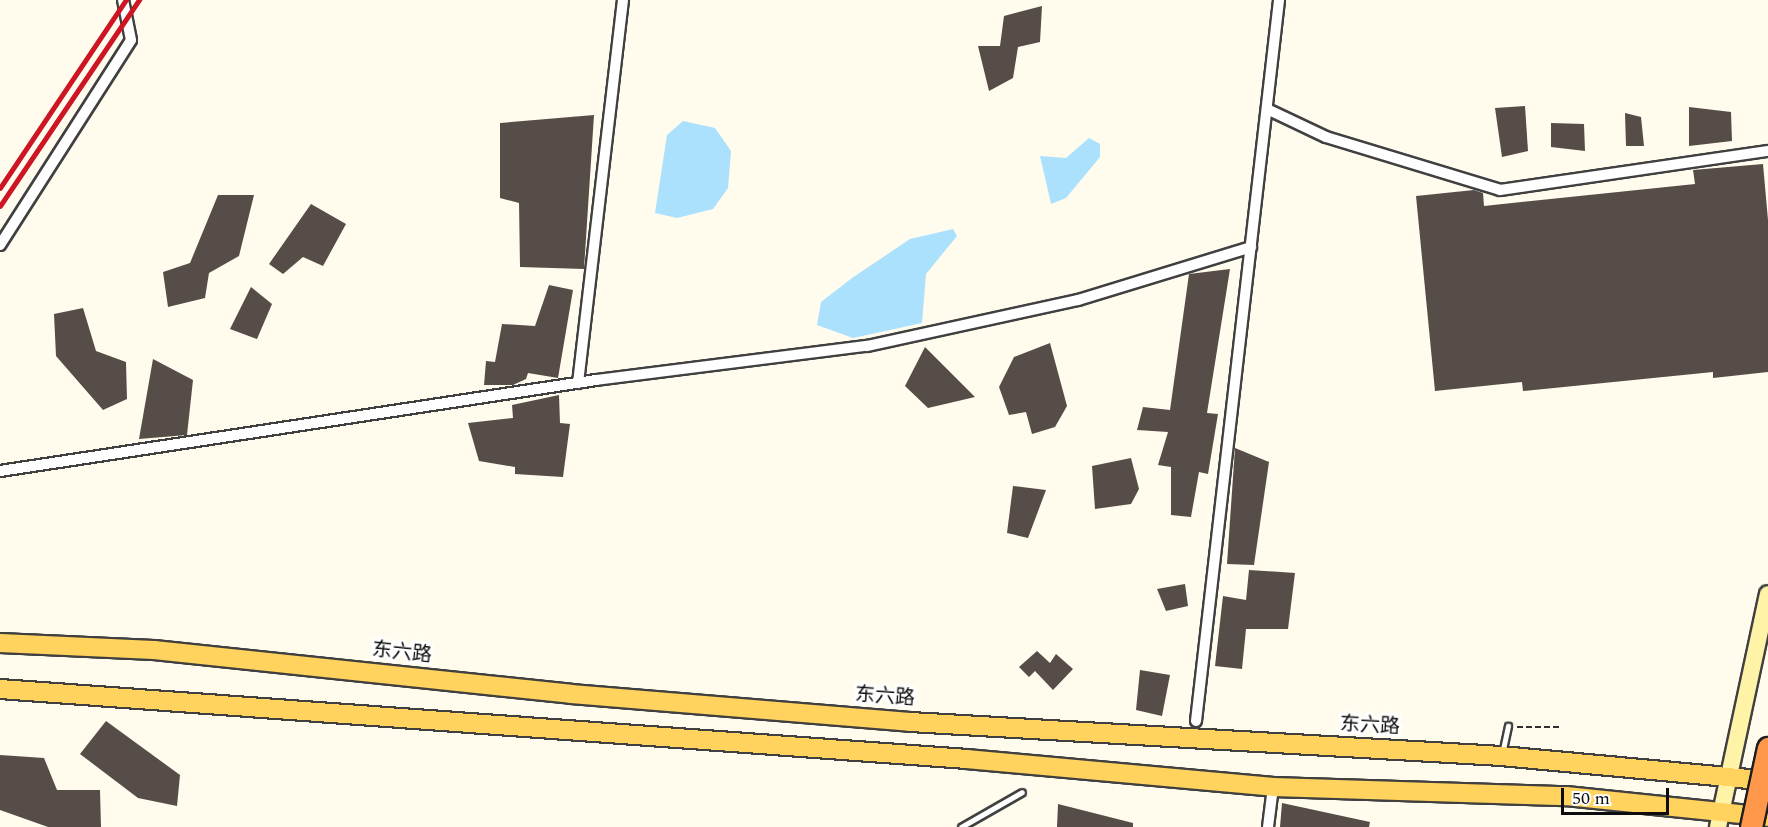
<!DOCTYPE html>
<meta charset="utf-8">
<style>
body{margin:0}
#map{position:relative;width:1768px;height:827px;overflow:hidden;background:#fffbed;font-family:Spectral,"Noto Sans SC",serif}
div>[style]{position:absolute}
.water>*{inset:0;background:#abe1fd}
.building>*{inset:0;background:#574d48}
.path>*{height:2px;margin-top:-1px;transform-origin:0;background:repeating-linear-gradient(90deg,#2f2f2f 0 6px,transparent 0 9px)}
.roads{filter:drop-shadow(2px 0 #404040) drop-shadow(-2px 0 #404040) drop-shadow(0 2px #404040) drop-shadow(0 -2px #404040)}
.lane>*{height:5px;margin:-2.5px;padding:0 2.5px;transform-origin:2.5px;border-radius:2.5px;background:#fff}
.street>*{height:10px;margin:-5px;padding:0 5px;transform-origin:5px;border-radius:5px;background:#fff}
.secondary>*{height:16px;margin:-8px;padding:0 8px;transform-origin:8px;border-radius:8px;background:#fff3a8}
.primary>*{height:18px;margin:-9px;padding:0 9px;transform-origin:9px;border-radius:9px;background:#ffd35d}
.rail>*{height:4.5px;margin:-2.25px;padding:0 2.25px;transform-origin:2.25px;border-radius:2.25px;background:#cd1524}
.bridges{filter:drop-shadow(2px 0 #1e1e1e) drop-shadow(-2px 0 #1e1e1e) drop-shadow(0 2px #1e1e1e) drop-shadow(0 -2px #1e1e1e)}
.highway-bridge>*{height:21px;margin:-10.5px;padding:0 10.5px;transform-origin:10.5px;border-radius:10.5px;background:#ff984b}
span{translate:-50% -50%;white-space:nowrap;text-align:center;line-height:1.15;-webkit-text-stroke:6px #fff;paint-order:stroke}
.street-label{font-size:20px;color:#0d0d0d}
.scale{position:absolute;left:1561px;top:788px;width:108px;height:27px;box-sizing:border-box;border:3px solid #0d0d0d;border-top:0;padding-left:8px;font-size:18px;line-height:21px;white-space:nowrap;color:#0d0d0d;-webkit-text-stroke:4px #fff;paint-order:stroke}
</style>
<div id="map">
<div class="water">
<div style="clip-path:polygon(683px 121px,715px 128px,731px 151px,728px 188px,713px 209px,677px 218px,655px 213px,667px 135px)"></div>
<div style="clip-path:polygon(1089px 138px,1100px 144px,1100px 157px,1066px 198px,1051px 204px,1040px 156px,1066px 158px)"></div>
<div style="clip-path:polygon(953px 229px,957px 236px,926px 274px,922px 323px,853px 338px,817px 325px,821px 302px,852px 278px,910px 239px)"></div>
</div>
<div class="building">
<div style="clip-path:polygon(1042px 6px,1040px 42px,1018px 47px,1013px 78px,989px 91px,978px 46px,1000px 46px,1004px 16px)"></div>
<div style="clip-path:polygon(1525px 106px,1528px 151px,1502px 157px,1495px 108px)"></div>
<div style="clip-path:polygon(1689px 107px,1731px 112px,1732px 141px,1689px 146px)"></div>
<div style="clip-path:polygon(1625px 113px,1641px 117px,1644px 146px,1626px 146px)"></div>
<div style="clip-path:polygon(594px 115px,584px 269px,520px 267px,519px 203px,500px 198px,500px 123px)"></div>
<div style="clip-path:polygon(1551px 123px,1584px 124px,1585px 151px,1551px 147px)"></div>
<div style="clip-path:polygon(1763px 164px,1768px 220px,1768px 372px,1713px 378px,1713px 372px,1523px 391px,1522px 382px,1435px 391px,1416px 196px,1474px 190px,1483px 193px,1484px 206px,1695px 184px,1693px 170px)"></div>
<div style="clip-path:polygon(218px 195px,254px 195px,239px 256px,209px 273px,205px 298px,168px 307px,163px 272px,190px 263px)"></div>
<div style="clip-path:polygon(311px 204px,346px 224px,323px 266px,303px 257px,283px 274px,269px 264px)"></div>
<div style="clip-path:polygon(1230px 269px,1207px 413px,1218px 414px,1208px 474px,1199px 472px,1191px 517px,1171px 515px,1171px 467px,1158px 465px,1168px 432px,1137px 430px,1143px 407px,1170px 410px,1189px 274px)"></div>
<div style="clip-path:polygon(549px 285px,573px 290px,558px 378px,528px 373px,526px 379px,513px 385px,484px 385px,486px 361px,495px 362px,502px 324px,535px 326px)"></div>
<div style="clip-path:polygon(251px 287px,272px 304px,257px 339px,230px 329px)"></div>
<div style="clip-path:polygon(83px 308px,96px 351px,126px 362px,127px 399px,103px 410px,56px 356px,54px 314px)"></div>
<div style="clip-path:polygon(1050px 343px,1067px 406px,1055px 427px,1032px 434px,1026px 412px,1009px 415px,999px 387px,1014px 357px)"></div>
<div style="clip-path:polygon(925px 347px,975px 397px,928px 408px,905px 386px)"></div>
<div style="clip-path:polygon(153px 359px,193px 380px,187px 435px,139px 439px)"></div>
<div style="clip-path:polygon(559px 395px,560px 423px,570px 424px,563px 477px,515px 474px,515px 467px,479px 461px,468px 423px,513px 418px,512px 405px)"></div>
<div style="clip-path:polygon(1235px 448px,1269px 462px,1254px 565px,1227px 564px)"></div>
<div style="clip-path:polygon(1131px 458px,1139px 489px,1131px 504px,1095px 509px,1092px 466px)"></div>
<div style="clip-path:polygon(1013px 486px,1046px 490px,1028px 538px,1007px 533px)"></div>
<div style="clip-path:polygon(1249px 570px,1295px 573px,1288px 629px,1246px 629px,1242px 669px,1215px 666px,1223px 596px,1246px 600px)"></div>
<div style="clip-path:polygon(1185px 584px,1188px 606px,1166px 611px,1157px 589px)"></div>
<div style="clip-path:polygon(1037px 651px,1050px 663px,1056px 654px,1073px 669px,1053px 690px,1035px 671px,1029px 677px,1019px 667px)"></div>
<div style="clip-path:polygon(1140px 670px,1170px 675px,1162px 716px,1136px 710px)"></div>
<div style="clip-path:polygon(106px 721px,180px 775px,177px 806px,138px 798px,80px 754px)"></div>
<div style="clip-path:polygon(0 755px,44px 758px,57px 790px,100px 790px,101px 827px,48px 827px,0 810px)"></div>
<div style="clip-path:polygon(1282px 803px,1370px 822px,1369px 827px,1280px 827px)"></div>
<div style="clip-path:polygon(1058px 804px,1133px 823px,1133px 827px,1057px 827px)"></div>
</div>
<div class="path">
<div style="left:1517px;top:727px;width:42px"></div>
</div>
<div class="roads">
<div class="lane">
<div style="left:1502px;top:754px;width:29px;rotate:-78deg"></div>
<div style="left:961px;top:827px;width:70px;rotate:-29.8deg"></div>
</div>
<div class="street">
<div style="left:1267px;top:109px;width:65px;rotate:25.4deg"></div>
<div style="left:1326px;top:137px;width:182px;rotate:16.9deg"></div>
<div style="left:1500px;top:190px;width:271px;rotate:-8.3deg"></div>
<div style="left:0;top:245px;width:243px;rotate:-57.4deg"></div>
<div style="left:131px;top:40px;width:41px;rotate:-101.3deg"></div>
<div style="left:578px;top:383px;width:386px;rotate:-83.3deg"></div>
<div style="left:0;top:471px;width:603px;rotate:-8.68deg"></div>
<div style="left:596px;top:380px;width:273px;rotate:-7.2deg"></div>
<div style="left:867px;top:346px;width:216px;rotate:-12.3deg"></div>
<div style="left:1078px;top:300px;width:181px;rotate:-17deg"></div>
<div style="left:1196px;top:721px;width:726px;rotate:-83.43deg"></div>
<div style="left:1268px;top:827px;width:40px;rotate:-82.9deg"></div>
</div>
<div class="secondary">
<div style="left:1718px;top:827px;width:238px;rotate:-77.9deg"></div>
</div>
<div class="primary">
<div style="left:0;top:643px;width:154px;rotate:2.6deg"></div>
<div style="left:154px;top:650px;width:419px;rotate:6deg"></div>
<div style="left:571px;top:694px;width:340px;rotate:4.7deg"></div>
<div style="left:910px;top:722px;width:592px;rotate:3.29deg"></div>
<div style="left:1501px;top:756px;width:268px;rotate:5.3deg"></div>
<div style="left:0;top:689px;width:970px;rotate:4.14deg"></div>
<div style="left:967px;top:759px;width:307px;rotate:5.2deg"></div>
<div style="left:1273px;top:787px;width:293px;rotate:1.8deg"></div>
<div style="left:1566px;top:796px;width:203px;rotate:5.9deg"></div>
</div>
</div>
<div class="rail">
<div style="left:0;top:188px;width:226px;rotate:-56.2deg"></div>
<div style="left:0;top:206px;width:249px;rotate:-56deg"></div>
</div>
<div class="bridges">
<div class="highway-bridge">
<div style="left:1751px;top:827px;width:81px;rotate:-77.9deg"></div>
</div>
</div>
<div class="street-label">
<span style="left:402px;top:653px;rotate:6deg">东六路</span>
<span style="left:885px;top:697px;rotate:4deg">东六路</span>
<span style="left:1370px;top:726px;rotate:3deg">东六路</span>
</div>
<div class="scale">50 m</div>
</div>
